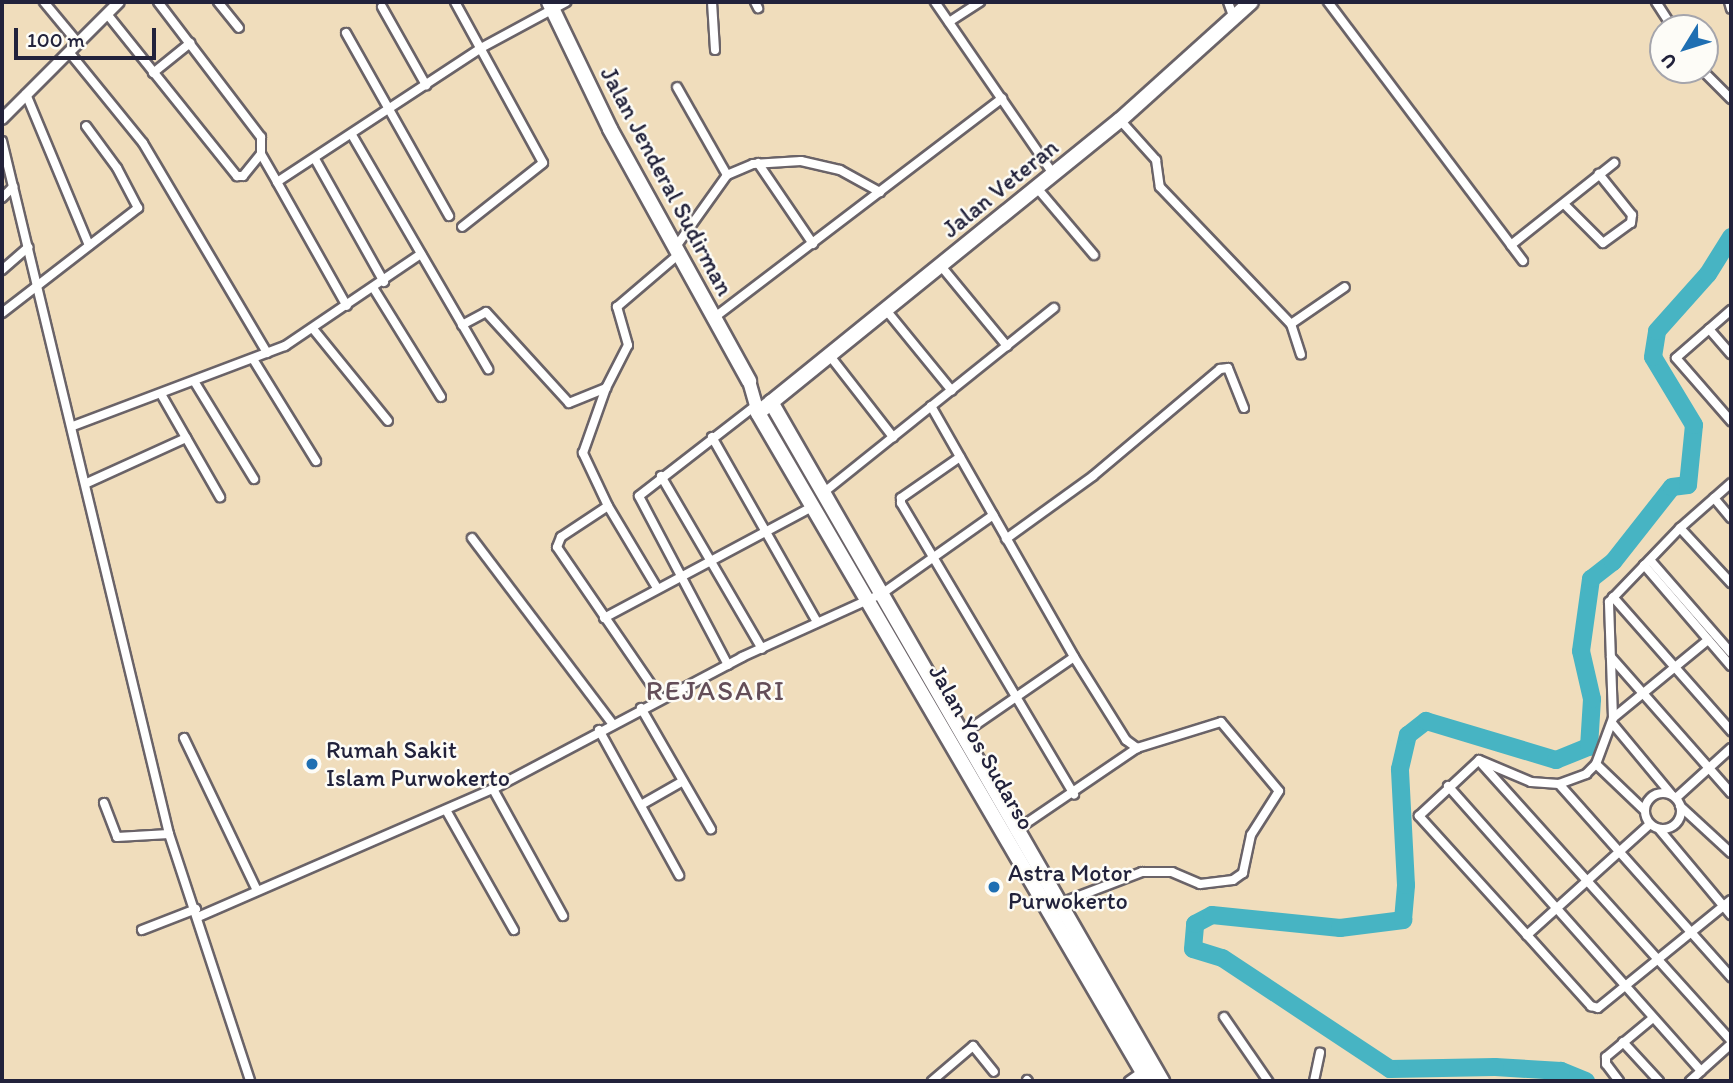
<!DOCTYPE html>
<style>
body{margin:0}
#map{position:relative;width:1733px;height:1083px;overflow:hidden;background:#f0ddbc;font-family:Itim,sans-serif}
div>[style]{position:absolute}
.river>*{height:18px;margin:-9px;padding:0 9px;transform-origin:9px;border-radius:9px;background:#47b4c3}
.roads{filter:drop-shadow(2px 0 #6a6368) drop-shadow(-2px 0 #6a6368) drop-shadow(0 2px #6a6368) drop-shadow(0 -2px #6a6368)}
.minor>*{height:8px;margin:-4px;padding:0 4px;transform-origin:4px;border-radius:4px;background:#fff}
.minor>.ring{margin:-4px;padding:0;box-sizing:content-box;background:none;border:8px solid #fff;border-radius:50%}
.tertiary>*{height:10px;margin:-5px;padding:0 5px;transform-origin:5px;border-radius:5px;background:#fff}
.secondary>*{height:12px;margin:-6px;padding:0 6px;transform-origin:6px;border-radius:6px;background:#fff}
.primary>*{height:14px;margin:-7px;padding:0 7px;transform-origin:7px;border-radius:7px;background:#fff}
.trunk>*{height:14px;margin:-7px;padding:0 7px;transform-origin:7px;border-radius:7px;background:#fff}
.dots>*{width:19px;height:19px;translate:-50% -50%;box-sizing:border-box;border:4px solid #fdfcf7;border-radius:50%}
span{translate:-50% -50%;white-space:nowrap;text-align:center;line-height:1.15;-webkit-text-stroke:5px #fdfcf7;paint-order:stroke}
.street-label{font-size:24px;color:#22223b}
.poi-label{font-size:24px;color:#22223b}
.left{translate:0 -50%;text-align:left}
.quarter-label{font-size:28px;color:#644e59;letter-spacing:2px}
.frame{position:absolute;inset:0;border:4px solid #22223b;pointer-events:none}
.north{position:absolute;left:1649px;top:14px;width:70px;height:70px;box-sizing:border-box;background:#fdfcf7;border:2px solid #a5a5ac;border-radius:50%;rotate:232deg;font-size:19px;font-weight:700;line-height:28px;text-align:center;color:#22223b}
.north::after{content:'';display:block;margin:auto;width:24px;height:32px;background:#1f6fb2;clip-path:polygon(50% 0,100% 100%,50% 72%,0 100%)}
.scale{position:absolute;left:14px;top:28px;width:142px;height:32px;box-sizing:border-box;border:4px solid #22223b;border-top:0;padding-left:9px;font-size:21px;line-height:24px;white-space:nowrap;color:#22223b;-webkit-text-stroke:5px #fdfcf7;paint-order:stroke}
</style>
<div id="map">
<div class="river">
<div style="left:1586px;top:1081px;width:27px;rotate:-158deg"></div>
<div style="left:1561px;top:1071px;width:66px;rotate:-176.5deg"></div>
<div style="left:1495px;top:1067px;width:105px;rotate:178.9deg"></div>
<div style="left:1390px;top:1069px;width:201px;rotate:-146.5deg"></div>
<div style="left:1222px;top:958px;width:30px;rotate:-163deg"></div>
<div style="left:1193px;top:949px;width:25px;rotate:-85deg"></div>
<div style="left:1195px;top:924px;width:19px;rotate:-28deg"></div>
<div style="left:1212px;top:915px;width:129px;rotate:5.8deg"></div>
<div style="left:1340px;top:928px;width:64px;rotate:-7.2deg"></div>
<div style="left:1403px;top:920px;width:35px;rotate:-85deg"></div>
<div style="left:1406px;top:885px;width:116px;rotate:-93deg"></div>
<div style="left:1400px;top:769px;width:35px;rotate:-77deg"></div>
<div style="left:1408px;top:735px;width:23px;rotate:-38deg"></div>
<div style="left:1426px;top:721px;width:136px;rotate:16.7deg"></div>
<div style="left:1556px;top:760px;width:35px;rotate:-22deg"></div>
<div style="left:1589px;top:747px;width:48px;rotate:-86.4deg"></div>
<div style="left:1592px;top:699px;width:49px;rotate:-102.9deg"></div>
<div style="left:1581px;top:651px;width:73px;rotate:-82.1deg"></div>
<div style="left:1591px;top:579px;width:28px;rotate:-38deg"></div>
<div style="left:1613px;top:562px;width:95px;rotate:-51.8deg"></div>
<div style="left:1672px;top:487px;width:16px;rotate:-7deg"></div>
<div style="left:1688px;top:485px;width:60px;rotate:-84.3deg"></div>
<div style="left:1694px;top:425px;width:79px;rotate:-121.1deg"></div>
<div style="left:1653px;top:357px;width:26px;rotate:-81deg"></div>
<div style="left:1657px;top:331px;width:76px;rotate:-48.2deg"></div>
<div style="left:1708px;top:274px;width:44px;rotate:-58.1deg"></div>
</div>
<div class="roads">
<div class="minor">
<div style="left:44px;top:2px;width:53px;rotate:50.3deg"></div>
<div style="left:158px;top:2px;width:170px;rotate:52.7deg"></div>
<div style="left:261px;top:137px;width:17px;rotate:90deg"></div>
<div style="left:261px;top:154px;width:32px;rotate:60deg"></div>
<div style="left:277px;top:182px;width:244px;rotate:-33.3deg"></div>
<div style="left:481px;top:48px;width:97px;rotate:-28.4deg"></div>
<div style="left:218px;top:2px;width:33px;rotate:51deg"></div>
<div style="left:455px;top:2px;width:183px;rotate:61.3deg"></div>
<div style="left:543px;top:163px;width:103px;rotate:141.7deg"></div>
<div style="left:712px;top:2px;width:48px;rotate:86.4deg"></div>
<div style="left:755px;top:2px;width:7px;rotate:63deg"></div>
<div style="left:935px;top:2px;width:209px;rotate:55.5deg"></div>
<div style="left:1228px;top:2px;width:15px;rotate:70deg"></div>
<div style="left:1328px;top:2px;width:304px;rotate:53deg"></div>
<div style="left:1656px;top:2px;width:31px;rotate:57deg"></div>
<div style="left:1729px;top:2px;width:7px;rotate:74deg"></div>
<div style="left:382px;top:7px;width:90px;rotate:60.6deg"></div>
<div style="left:107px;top:14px;width:208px;rotate:51.3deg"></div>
<div style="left:237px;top:176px;width:6px"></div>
<div style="left:243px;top:176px;width:28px;rotate:-51deg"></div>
<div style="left:949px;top:22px;width:37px;rotate:-33deg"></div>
<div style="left:346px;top:33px;width:210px;rotate:60.6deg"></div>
<div style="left:69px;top:52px;width:117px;rotate:50.9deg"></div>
<div style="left:143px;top:143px;width:244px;rotate:59.4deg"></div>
<div style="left:1702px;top:70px;width:41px;rotate:45deg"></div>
<div style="left:153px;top:73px;width:48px;rotate:-39deg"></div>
<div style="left:26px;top:94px;width:164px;rotate:67.4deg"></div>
<div style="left:1120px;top:120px;width:54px;rotate:48deg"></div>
<div style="left:1156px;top:160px;width:27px;rotate:82deg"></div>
<div style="left:1160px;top:187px;width:190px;rotate:46.3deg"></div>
<div style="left:1291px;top:324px;width:32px;rotate:72deg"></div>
<div style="left:352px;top:135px;width:271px;rotate:59.8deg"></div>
<div style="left:2px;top:141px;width:713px;rotate:76.45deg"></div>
<div style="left:169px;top:834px;width:260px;rotate:71.8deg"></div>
<div style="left:315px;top:159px;width:141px;rotate:60.7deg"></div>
<div style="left:758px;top:163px;width:98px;rotate:55.8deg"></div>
<div style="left:727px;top:175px;width:28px;rotate:-23deg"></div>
<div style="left:753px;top:164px;width:48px;rotate:-3.6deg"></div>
<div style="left:801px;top:161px;width:40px;rotate:13deg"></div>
<div style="left:840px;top:170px;width:46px;rotate:28.8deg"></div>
<div style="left:277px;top:182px;width:142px;rotate:60.6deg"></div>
<div style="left:1037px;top:188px;width:88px;rotate:49.6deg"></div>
<div style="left:2px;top:198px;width:16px;rotate:-45deg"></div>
<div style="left:1564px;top:204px;width:55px;rotate:45deg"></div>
<div style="left:1603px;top:243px;width:34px;rotate:-36deg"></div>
<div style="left:1631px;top:223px;width:8px;rotate:-83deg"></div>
<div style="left:1632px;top:215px;width:53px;rotate:-128.8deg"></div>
<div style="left:675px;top:248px;width:90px;rotate:-54.5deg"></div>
<div style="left:727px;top:175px;width:101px;rotate:-119.6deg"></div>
<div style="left:1523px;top:261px;width:20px;rotate:-127deg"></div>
<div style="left:1511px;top:245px;width:132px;rotate:-38.5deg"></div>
<div style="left:941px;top:266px;width:104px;rotate:50.5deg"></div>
<div style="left:2px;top:270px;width:35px;rotate:-41deg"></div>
<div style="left:374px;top:289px;width:127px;rotate:58.2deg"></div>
<div style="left:886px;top:310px;width:104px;rotate:50.8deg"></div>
<div style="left:1731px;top:310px;width:73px;rotate:138.9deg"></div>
<div style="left:1676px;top:358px;width:84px;rotate:48.9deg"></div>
<div style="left:2px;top:313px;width:172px;rotate:-37.7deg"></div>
<div style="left:138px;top:208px;width:45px;rotate:-117.7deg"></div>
<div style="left:117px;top:168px;width:52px;rotate:-126.4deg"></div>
<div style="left:715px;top:317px;width:361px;rotate:-37.3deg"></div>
<div style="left:1291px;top:324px;width:65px;rotate:-34.4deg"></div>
<div style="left:462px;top:325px;width:27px;rotate:-28deg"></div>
<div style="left:486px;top:312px;width:123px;rotate:47.6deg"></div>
<div style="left:569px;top:403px;width:40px;rotate:-22deg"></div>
<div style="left:1709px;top:329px;width:33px;rotate:49deg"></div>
<div style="left:314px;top:330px;width:117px;rotate:50.9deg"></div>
<div style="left:830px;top:356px;width:103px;rotate:52.1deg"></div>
<div style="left:253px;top:359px;width:120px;rotate:58.3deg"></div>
<div style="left:194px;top:381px;width:115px;rotate:58.5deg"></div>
<div style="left:161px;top:394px;width:119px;rotate:60.2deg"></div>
<div style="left:931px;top:406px;width:289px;rotate:60.3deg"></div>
<div style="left:1074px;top:657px;width:98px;rotate:57.9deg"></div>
<div style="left:1126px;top:740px;width:14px;rotate:36deg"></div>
<div style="left:1137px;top:748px;width:88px;rotate:-17.2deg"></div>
<div style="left:1221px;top:722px;width:90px;rotate:50deg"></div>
<div style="left:1279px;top:791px;width:52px;rotate:122.5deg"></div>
<div style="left:1251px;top:835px;width:39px;rotate:102deg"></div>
<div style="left:1243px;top:873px;width:12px;rotate:145deg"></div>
<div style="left:1233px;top:880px;width:33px;rotate:173deg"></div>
<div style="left:1200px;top:884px;width:30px;rotate:-157deg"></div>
<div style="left:1172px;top:872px;width:30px;rotate:180deg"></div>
<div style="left:1142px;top:872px;width:90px;rotate:159.1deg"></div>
<div style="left:73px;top:426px;width:227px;rotate:-20.7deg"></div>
<div style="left:285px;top:346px;width:164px;rotate:-34.1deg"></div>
<div style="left:712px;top:437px;width:213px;rotate:60.4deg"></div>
<div style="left:960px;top:457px;width:72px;rotate:145.2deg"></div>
<div style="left:901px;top:498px;width:5px;rotate:90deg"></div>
<div style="left:901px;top:503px;width:339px;rotate:59.3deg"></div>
<div style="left:661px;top:476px;width:200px;rotate:59.7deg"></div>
<div style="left:87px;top:483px;width:109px;rotate:-24.4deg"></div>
<div style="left:823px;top:493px;width:296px;rotate:-38.7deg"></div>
<div style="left:1714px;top:498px;width:26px;rotate:50deg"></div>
<div style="left:608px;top:506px;width:96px;rotate:59.1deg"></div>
<div style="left:1680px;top:528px;width:75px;rotate:47.2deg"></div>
<div style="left:472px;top:538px;width:232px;rotate:52.9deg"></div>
<div style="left:1006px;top:539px;width:107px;rotate:-35.9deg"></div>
<div style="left:1093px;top:476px;width:166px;rotate:-40.1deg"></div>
<div style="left:1220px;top:369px;width:8px;rotate:-7deg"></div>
<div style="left:1228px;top:368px;width:43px;rotate:68.2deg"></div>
<div style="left:1650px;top:560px;width:123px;rotate:48.9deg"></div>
<div style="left:1644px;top:565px;width:133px;rotate:49.3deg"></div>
<div style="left:1613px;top:597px;width:179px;rotate:48.6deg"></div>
<div style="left:604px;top:618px;width:238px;rotate:-28.1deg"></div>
<div style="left:1611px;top:657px;width:181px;rotate:48.6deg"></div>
<div style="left:728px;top:665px;width:191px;rotate:-117.8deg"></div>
<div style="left:639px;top:496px;width:147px;rotate:-37.8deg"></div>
<div style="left:661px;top:699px;width:184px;rotate:-124.4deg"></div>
<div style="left:557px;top:547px;width:11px;rotate:-68deg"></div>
<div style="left:561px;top:537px;width:56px;rotate:-33.4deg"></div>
<div style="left:608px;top:506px;width:59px;rotate:-115.3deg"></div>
<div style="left:583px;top:453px;width:69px;rotate:-70.5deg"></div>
<div style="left:606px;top:388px;width:48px;rotate:-62.9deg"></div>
<div style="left:628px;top:345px;width:40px;rotate:-106deg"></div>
<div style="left:617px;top:307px;width:82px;rotate:-40.5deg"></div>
<div style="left:641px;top:708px;width:140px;rotate:60deg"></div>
<div style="left:1613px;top:718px;width:123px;rotate:-39.4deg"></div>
<div style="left:1612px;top:723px;width:92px;rotate:50.3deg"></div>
<div style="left:599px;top:730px;width:166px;rotate:61.1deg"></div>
<div style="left:961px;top:735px;width:137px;rotate:-34.6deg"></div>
<div style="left:184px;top:738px;width:166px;rotate:64.4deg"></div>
<div style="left:1481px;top:763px;width:374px;rotate:48deg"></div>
<div style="left:1596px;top:764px;width:66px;rotate:43.8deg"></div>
<div style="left:1559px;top:784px;width:259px;rotate:48.3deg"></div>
<div style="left:1448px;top:786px;width:381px;rotate:48.4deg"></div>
<div style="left:1701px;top:1071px;width:40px;rotate:-42deg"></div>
<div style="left:493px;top:789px;width:145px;rotate:61.1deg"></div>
<div class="ring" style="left:1645px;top:793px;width:28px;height:28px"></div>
<div style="left:1676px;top:798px;width:74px;rotate:-42.3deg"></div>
<div style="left:104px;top:803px;width:36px;rotate:69deg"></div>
<div style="left:117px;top:837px;width:52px;rotate:-3.3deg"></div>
<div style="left:641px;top:805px;width:48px;rotate:-29.7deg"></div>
<div style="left:1680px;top:806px;width:69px;rotate:42.7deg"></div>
<div style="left:446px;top:810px;width:138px;rotate:60.5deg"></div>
<div style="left:1650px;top:824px;width:166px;rotate:137.9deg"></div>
<div style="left:1527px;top:935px;width:161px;rotate:-132.2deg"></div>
<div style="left:1419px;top:816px;width:82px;rotate:-43deg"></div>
<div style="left:1479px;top:760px;width:56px;rotate:22.9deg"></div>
<div style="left:1531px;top:782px;width:28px;rotate:4deg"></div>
<div style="left:1559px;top:784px;width:29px;rotate:-20deg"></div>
<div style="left:1586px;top:774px;width:14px;rotate:-45deg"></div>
<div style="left:1596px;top:764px;width:49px;rotate:-69.7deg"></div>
<div style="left:1613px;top:718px;width:116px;rotate:-92deg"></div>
<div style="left:1609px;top:602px;width:103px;rotate:-46.2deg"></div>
<div style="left:1680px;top:528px;width:68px;rotate:-41.4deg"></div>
<div style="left:1659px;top:829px;width:112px;rotate:50.1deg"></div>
<div style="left:1015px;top:831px;width:148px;rotate:-34.2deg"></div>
<div style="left:198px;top:917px;width:322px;rotate:-23.5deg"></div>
<div style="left:493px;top:789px;width:282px;rotate:-27.9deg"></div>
<div style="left:742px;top:657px;width:155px;rotate:-24.4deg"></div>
<div style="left:883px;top:593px;width:135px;rotate:-35.3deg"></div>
<div style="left:142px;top:930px;width:58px;rotate:-21.3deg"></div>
<div style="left:1527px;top:935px;width:96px;rotate:48deg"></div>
<div style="left:1591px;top:1006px;width:7px;rotate:16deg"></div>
<div style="left:1598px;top:1008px;width:171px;rotate:-39.1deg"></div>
<div style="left:1224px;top:1017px;width:78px;rotate:55.5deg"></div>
<div style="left:1623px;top:1042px;width:53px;rotate:47.3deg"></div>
<div style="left:1027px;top:1080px;width:1px;rotate:45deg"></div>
<div style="left:932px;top:1081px;width:54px;rotate:-40.5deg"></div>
<div style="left:973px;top:1046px;width:33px;rotate:51deg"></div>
<div style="left:1129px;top:1081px;width:16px;rotate:-35deg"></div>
<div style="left:1314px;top:1081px;width:29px;rotate:-78deg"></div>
<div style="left:1619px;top:1081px;width:21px;rotate:-127deg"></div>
<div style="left:1606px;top:1064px;width:7px;rotate:-90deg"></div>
<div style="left:1606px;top:1057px;width:61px;rotate:-39.7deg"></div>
<div style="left:1690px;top:1081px;width:15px;rotate:-42deg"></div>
</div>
<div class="tertiary">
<div style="left:2px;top:119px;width:165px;rotate:-45deg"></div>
</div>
<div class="secondary">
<div style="left:749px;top:381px;width:33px;rotate:74deg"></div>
</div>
<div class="primary">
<div style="left:549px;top:2px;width:141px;rotate:64.3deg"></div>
<div style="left:610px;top:129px;width:288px;rotate:61.1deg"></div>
</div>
<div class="trunk">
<div style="left:771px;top:402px;width:784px;rotate:60.06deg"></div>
<div style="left:1148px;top:1081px;width:774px;rotate:-120.28deg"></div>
<div style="left:758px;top:413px;width:466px;rotate:-39deg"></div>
<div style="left:1120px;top:120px;width:176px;rotate:-42deg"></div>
</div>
</div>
<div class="dots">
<div style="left:312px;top:764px;background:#1f6fb2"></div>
<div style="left:994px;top:887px;background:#1f6fb2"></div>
</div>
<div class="street-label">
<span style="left:667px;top:181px;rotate:62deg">Jalan Jenderal Sudirman</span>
<span style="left:1000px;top:188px;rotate:-39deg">Jalan Veteran</span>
<span style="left:982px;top:747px;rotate:60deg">Jalan Yos Sudarso</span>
</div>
<div class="poi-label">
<span class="left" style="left:326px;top:764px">Rumah Sakit<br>Islam Purwokerto</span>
<span class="left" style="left:1008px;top:887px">Astra Motor<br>Purwokerto</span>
</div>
<div class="quarter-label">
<span style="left:716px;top:690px">REJASARI</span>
</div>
<div class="frame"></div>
<div class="north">U</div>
<div class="scale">100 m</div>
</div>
